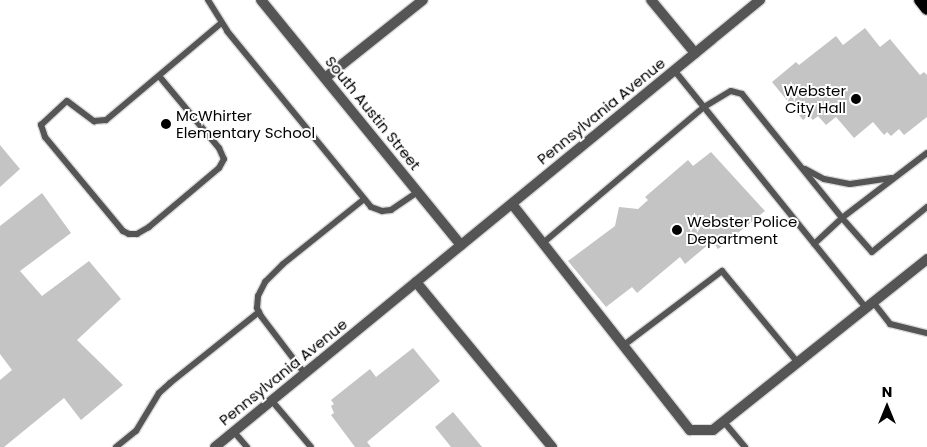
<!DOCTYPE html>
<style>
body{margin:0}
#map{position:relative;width:927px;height:447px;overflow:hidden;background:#fff;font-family:Poppins,sans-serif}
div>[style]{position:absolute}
.building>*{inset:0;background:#c4c4c4}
.roads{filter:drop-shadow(1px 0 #dbdbdb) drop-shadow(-1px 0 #dbdbdb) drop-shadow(0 1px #dbdbdb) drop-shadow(0 -1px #dbdbdb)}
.lane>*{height:6px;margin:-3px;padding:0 3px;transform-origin:3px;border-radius:3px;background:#555}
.street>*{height:10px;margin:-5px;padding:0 5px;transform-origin:5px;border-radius:5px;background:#555}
.primary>*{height:12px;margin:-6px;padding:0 6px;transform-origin:6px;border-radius:6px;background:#000}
.dots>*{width:14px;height:14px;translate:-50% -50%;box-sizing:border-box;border:2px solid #fff;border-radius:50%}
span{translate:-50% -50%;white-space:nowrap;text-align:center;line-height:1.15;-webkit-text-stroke:4px #fff;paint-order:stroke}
.poi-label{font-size:15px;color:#000}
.right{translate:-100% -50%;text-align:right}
.left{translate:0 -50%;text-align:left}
.street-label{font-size:15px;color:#000}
.north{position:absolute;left:862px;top:382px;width:50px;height:50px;-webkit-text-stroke:4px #fff;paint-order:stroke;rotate:0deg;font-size:14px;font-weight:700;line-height:20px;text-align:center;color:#000}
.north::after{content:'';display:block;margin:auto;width:18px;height:22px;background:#000;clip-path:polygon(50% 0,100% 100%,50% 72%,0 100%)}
</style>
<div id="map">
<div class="building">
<div style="clip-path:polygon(865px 28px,880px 47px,890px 39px,920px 75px,924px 72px,927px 75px,927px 117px,904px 135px,899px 129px,891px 136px,887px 132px,884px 135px,873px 122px,854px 138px,836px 117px,826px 125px,818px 116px,813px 120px,809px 116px,803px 120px,772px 82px,796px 62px,799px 65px,836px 36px,843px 45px)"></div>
<div style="clip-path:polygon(0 145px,20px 169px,0 187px)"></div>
<div style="clip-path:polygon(711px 152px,765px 211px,718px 249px,714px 243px,709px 244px,685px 264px,680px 257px,637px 293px,632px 287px,606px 307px,568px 261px,615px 226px,619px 207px,638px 209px,648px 200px,645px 197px,688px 160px,693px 166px)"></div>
<div style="clip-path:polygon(42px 193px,71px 233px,20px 271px,42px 296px,89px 261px,121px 299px,77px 340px,123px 385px,81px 420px,64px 398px,4px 447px,0 447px,0 380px,12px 370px,0 354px,0 226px)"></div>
<div style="clip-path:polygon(413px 348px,440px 381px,367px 442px,371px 447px,355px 447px,331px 415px,334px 413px,331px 406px,334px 404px,331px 400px,370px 369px,376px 377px)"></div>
<div style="clip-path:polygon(453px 412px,482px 447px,451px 447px,435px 427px)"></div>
</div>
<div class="roads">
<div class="lane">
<div style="left:208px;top:0;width:36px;rotate:58deg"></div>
<div style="left:227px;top:31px;width:227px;rotate:50.7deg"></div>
<div style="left:371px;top:207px;width:12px;rotate:20deg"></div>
<div style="left:382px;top:211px;width:9px;rotate:-6deg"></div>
<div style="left:391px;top:210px;width:32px;rotate:-34deg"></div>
<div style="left:674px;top:70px;width:306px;rotate:51.1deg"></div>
<div style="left:159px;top:76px;width:94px;rotate:50.2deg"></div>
<div style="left:219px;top:148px;width:12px;rotate:66deg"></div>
<div style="left:224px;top:159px;width:10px;rotate:119deg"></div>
<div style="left:219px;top:168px;width:92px;rotate:139.9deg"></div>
<div style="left:149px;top:227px;width:14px;rotate:150deg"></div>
<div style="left:137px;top:234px;width:8px;rotate:180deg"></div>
<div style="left:129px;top:234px;width:7px;rotate:-153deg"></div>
<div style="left:123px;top:231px;width:122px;rotate:-129.7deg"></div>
<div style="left:45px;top:137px;width:13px;rotate:-108deg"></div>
<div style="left:41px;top:125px;width:35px;rotate:-43deg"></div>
<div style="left:67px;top:101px;width:34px;rotate:37deg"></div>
<div style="left:94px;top:121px;width:12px;rotate:-5deg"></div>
<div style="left:106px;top:120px;width:150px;rotate:-40.1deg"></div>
<div style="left:927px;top:153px;width:107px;rotate:142.6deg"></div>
<div style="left:842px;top:218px;width:45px;rotate:48.6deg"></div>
<div style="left:872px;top:252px;width:71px;rotate:-39.3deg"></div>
<div style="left:805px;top:169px;width:21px;rotate:28deg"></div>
<div style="left:824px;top:179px;width:26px;rotate:11deg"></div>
<div style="left:850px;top:184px;width:42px;rotate:-8.1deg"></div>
<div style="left:543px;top:243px;width:211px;rotate:-40.2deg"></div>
<div style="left:704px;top:107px;width:31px;rotate:-31deg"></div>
<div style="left:731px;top:91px;width:11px;rotate:15deg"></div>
<div style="left:742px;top:94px;width:159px;rotate:51.1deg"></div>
<div style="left:842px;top:218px;width:38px;rotate:137deg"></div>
<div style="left:873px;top:302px;width:28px;rotate:52deg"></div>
<div style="left:890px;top:324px;width:38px;rotate:14deg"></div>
<div style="left:624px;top:345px;width:123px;rotate:-37.1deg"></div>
<div style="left:722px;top:271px;width:119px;rotate:50.4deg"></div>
<div style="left:305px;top:374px;width:73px;rotate:-127.2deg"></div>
<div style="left:261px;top:316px;width:9px;rotate:-117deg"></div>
<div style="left:257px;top:308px;width:12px;rotate:-85deg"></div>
<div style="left:258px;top:296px;width:16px;rotate:-63deg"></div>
<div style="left:265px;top:282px;width:25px;rotate:-45deg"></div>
<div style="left:283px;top:264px;width:104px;rotate:-38.7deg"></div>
<div style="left:272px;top:401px;width:60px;rotate:49.7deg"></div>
<div style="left:724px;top:422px;width:33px;rotate:50deg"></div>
<div style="left:234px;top:432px;width:20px;rotate:49deg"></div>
<div style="left:116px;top:447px;width:26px;rotate:-39deg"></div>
<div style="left:136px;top:431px;width:44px;rotate:-58.8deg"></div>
<div style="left:159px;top:393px;width:15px;rotate:-42deg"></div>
<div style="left:170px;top:383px;width:114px;rotate:-38.6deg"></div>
</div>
<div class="street">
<div style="left:261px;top:0;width:316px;rotate:50.8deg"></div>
<div style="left:651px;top:0;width:69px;rotate:50.3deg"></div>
<div style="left:325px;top:78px;width:125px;rotate:-38.5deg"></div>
<div style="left:512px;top:204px;width:288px;rotate:51.8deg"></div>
<div style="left:690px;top:430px;width:23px"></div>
<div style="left:713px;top:430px;width:274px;rotate:-38.6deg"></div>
<div style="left:416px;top:282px;width:214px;rotate:50.5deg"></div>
<div style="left:215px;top:447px;width:705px;rotate:-39.36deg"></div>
</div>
<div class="primary">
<div style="left:920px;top:0;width:11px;rotate:52deg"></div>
</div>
</div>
<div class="dots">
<div style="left:856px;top:99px;background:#000"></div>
<div style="left:166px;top:124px;background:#000"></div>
<div style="left:677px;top:230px;background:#000"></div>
</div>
<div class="poi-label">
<span class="right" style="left:846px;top:99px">Webster<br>City Hall</span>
<span class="left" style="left:176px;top:124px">McWhirter<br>Elementary School</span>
<span class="left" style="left:687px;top:230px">Webster Police<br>Department</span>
</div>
<div class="street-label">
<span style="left:601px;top:111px;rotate:-39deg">Pennsylvania Avenue</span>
<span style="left:373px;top:113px;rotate:51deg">South Austin Street</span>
<span style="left:283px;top:372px;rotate:-39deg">Pennsylvania Avenue</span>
</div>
<div class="north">N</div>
</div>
